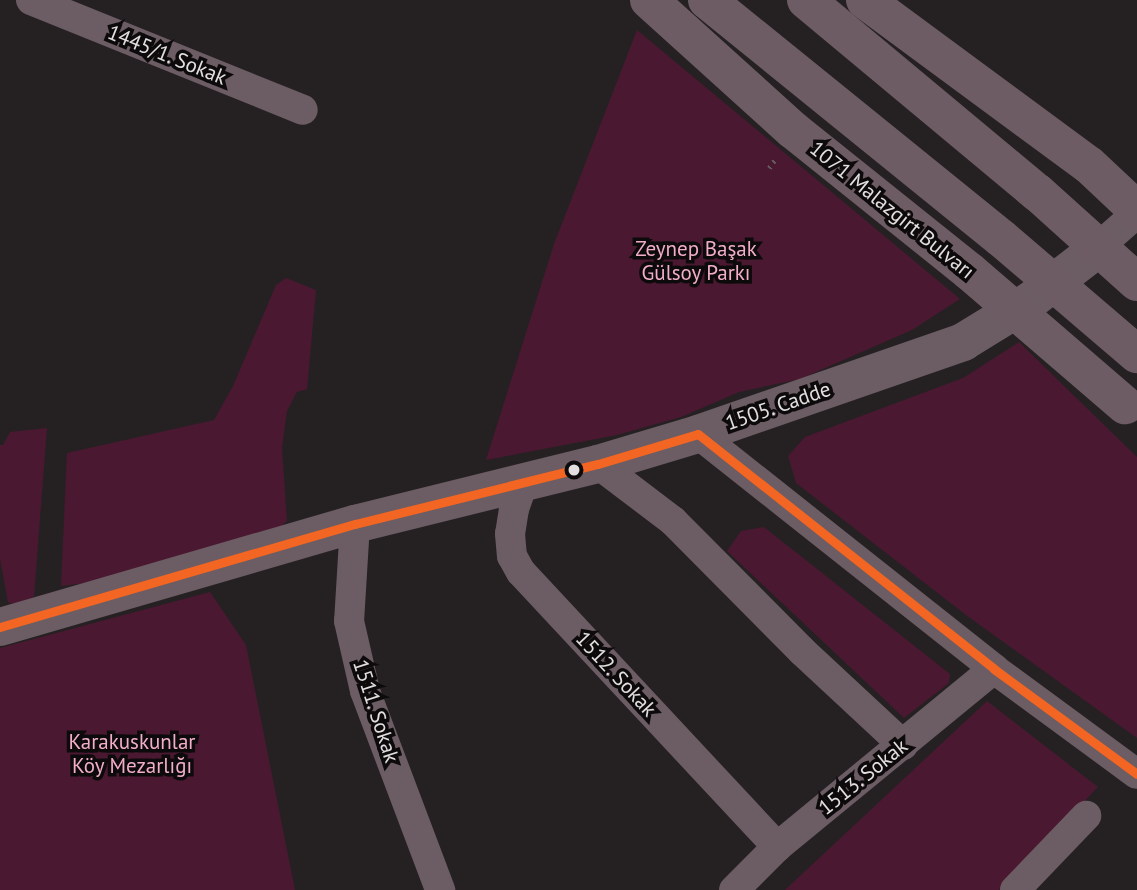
<!DOCTYPE html>
<meta charset="utf-8">
<style>
body{margin:0}
#map{position:relative;width:1137px;height:890px;overflow:hidden;background:#252123;font-family:"PT Sans",sans-serif}
div>[style]{position:absolute}
.green>*{inset:0;background:#4a1830}
.path>*{height:4.5px;margin-top:-2.25px;transform-origin:0;background:repeating-linear-gradient(90deg,#62585d 0 2px,transparent 0 7px)}
.minor>*{height:30px;margin:-15px;padding:0 15px;transform-origin:15px;border-radius:15px;background:#6c5c63}
.tertiary>*{height:38px;margin:-19px;padding:0 19px;transform-origin:19px;border-radius:19px;background:#6c5c63}
.primary>*{height:38px;margin:-19px;padding:0 19px;transform-origin:19px;border-radius:19px;background:#6e5c64}
.primary-bridge>*{height:38px;margin:-19px;padding:0 19px;transform-origin:19px;border-radius:19px;background:#6e5c64}
.bus-1>*{height:9px;margin:-4.5px;padding:0 4.5px;transform-origin:4.5px;border-radius:4.5px;background:#f26522}
.dots>*{width:19px;height:19px;translate:-50% -50%;box-sizing:border-box;border:4px solid #0d0a0b;border-radius:50%}
span{translate:-50% -50%;white-space:nowrap;text-align:center;line-height:1.15;-webkit-text-stroke:7px #0d0a0b;paint-order:stroke}
.street-label{font-size:21px;color:#e3dedf}
.park-label{font-size:21px;color:#f2adc8}
</style>
<div id="map">
<div class="green">
<div style="clip-path:polygon(637px 30px,960px 299px,912px 330px,800px 379px,739px 392px,681px 417px,617px 435px,486px 460px,554px 244px)"></div>
<div style="clip-path:polygon(286px 278px,316px 290px,307px 389px,297px 392px,287px 411px,282px 448px,287px 521px,273px 533px,133px 577px,61px 586px,67px 453px,214px 420px,233px 386px,276px 285px)"></div>
<div style="clip-path:polygon(1019px 342px,1137px 457px,1137px 738px,966px 615px,796px 483px,788px 456px,805px 437px,963px 378px)"></div>
<div style="clip-path:polygon(47px 428px,34px 596px,20px 606px,8px 602px,0 559px,0 445px,3px 445px,10px 432px)"></div>
<div style="clip-path:polygon(764px 527px,950px 674px,949px 683px,904px 718px,727px 551px,741px 531px)"></div>
<div style="clip-path:polygon(210px 592px,246px 645px,295px 890px,0 890px,0 648px)"></div>
<div style="clip-path:polygon(987px 701px,1098px 787px,999px 890px,785px 890px)"></div>
</div>
<div class="path">
<div style="left:769px;top:168px;width:12px;rotate:-55deg"></div>
</div>
<div class="minor">
<div style="left:31px;top:0;width:293px;rotate:22deg"></div>
<div style="left:1087px;top:257px;width:67px;rotate:-41.3deg"></div>
<div style="left:698px;top:434px;width:378px;rotate:38.4deg"></div>
<div style="left:994px;top:669px;width:177px;rotate:36.3deg"></div>
<div style="left:598px;top:464px;width:94px;rotate:37.2deg"></div>
<div style="left:673px;top:521px;width:183px;rotate:45.2deg"></div>
<div style="left:802px;top:651px;width:138px;rotate:42.9deg"></div>
<div style="left:524px;top:480px;width:31px;rotate:109deg"></div>
<div style="left:514px;top:509px;width:25px;rotate:99deg"></div>
<div style="left:510px;top:534px;width:22px;rotate:85deg"></div>
<div style="left:512px;top:556px;width:18px;rotate:61deg"></div>
<div style="left:521px;top:572px;width:376px;rotate:47deg"></div>
<div style="left:355px;top:524px;width:97px;rotate:93.5deg"></div>
<div style="left:349px;top:621px;width:72px;rotate:77.1deg"></div>
<div style="left:365px;top:691px;width:213px;rotate:69.3deg"></div>
<div style="left:734px;top:890px;width:61px;rotate:-45deg"></div>
<div style="left:777px;top:847px;width:281px;rotate:-39.4deg"></div>
<div style="left:1015px;top:890px;width:103px;rotate:-46.2deg"></div>
</div>
<div class="tertiary">
<div style="left:0;top:627px;width:370px;rotate:-16.2deg"></div>
<div style="left:355px;top:524px;width:250px;rotate:-13.9deg"></div>
<div style="left:598px;top:464px;width:104px;rotate:-16.7deg"></div>
<div style="left:698px;top:434px;width:281px;rotate:-19.1deg"></div>
<div style="left:963px;top:342px;width:79px;rotate:-31.5deg"></div>
<div style="left:1030px;top:301px;width:72px;rotate:-37.7deg"></div>
</div>
<div class="primary">
<div style="left:649px;top:0;width:194px;rotate:42.1deg"></div>
<div style="left:793px;top:130px;width:226px;rotate:38.7deg"></div>
<div style="left:707px;top:0;width:378px;rotate:39deg"></div>
<div style="left:806px;top:0;width:302px;rotate:39.8deg"></div>
<div style="left:865px;top:0;width:278px;rotate:36.4deg"></div>
<div style="left:1089px;top:165px;width:66px;rotate:43.2deg"></div>
</div>
<div class="primary-bridge">
<div style="left:1038px;top:193px;width:133px;rotate:42deg"></div>
<div style="left:1001px;top:238px;width:179px;rotate:40.5deg"></div>
<div style="left:969px;top:271px;width:206px;rotate:40.7deg"></div>
</div>
<div class="bus-1">
<div style="left:0;top:627px;width:370px;rotate:-16.2deg"></div>
<div style="left:355px;top:524px;width:250px;rotate:-13.9deg"></div>
<div style="left:598px;top:464px;width:104px;rotate:-16.7deg"></div>
<div style="left:698px;top:434px;width:378px;rotate:38.4deg"></div>
<div style="left:994px;top:669px;width:177px;rotate:36.3deg"></div>
</div>
<div class="dots">
<div style="left:574px;top:470px;background:#e3dedf"></div>
</div>
<div class="street-label">
<span style="left:167px;top:55px;rotate:22deg">1445/1. Sokak</span>
<span style="left:892px;top:210px;rotate:39deg">1071 Malazgirt Bulvarı</span>
<span style="left:778px;top:406px;rotate:-19deg">1505. Cadde</span>
<span style="left:616px;top:674px;rotate:47deg">1512. Sokak</span>
<span style="left:376px;top:711px;rotate:72deg">1511. Sokak</span>
<span style="left:863px;top:777px;rotate:-39deg">1513. Sokak</span>
</div>
<div class="park-label">
<span style="left:696px;top:261px">Zeynep Başak<br>Gülsoy Parkı</span>
<span style="left:132px;top:754px">Karakuskunlar<br>Köy Mezarlığı</span>
</div>
</div>
